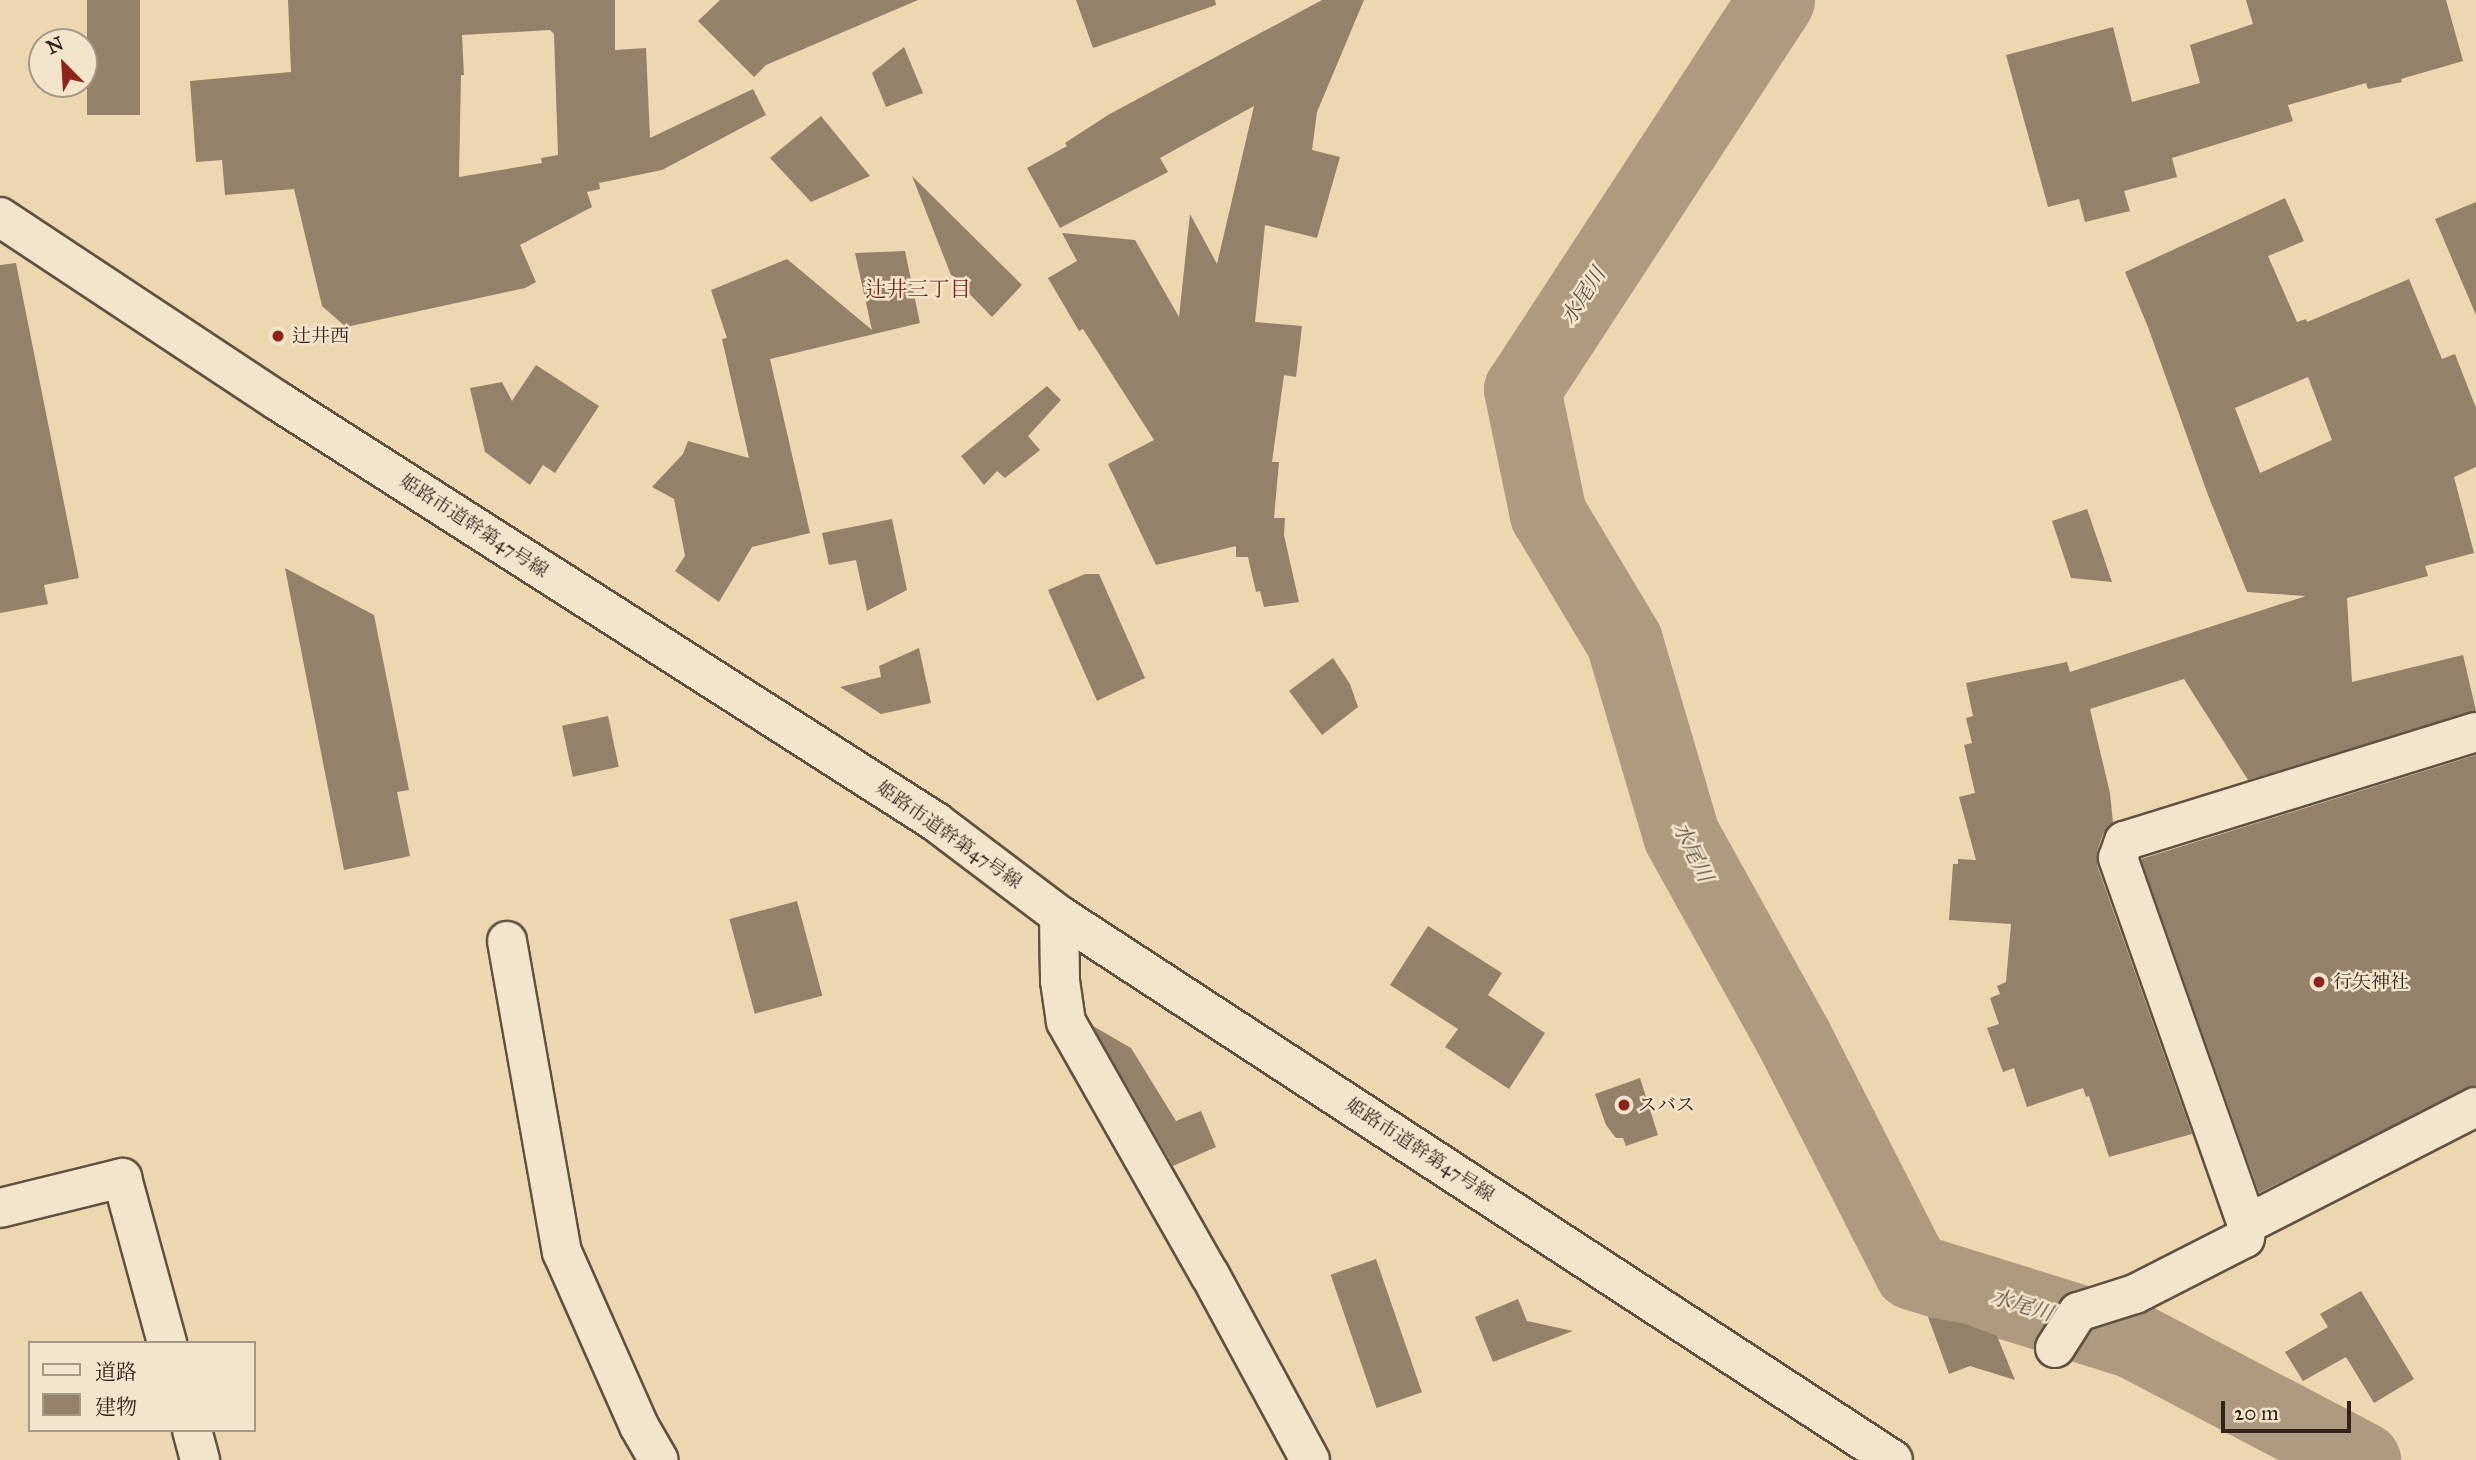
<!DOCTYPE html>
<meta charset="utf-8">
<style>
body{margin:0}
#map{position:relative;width:2476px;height:1460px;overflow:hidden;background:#edd7b0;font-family:"IM FELL Great Primer","Noto Serif JP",serif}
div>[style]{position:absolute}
.river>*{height:77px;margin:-38.5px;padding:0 38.5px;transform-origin:38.5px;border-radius:38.5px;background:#ad9a7f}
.building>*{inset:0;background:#93816a;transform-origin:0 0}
.roads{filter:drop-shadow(2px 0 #605143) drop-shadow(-2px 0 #605143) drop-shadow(0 2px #605143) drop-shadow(0 -2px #605143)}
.minor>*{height:38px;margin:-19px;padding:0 19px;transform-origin:19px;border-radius:19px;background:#f3e5cc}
.tertiary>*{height:38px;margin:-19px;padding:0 19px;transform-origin:19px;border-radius:19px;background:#f3e5cc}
.dots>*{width:19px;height:19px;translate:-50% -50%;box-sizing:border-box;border:4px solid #f3e5cc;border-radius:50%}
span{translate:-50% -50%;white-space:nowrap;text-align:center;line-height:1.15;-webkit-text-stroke:5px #f3e5cc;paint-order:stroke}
.poi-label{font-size:19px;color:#31241f}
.left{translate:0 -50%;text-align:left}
.street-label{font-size:19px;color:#31241f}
.neighbourhood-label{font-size:21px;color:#7a1f14}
.water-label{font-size:21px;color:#5c4d41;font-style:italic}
.legend{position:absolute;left:28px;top:1341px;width:228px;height:91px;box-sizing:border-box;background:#f3e5cc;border:2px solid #a59887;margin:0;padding:9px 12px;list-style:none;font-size:21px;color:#31241f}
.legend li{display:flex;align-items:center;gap:14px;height:35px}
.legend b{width:35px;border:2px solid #a59887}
.north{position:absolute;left:28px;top:28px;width:70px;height:70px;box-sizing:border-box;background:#f3e5cc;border:2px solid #a59887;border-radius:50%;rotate:336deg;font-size:19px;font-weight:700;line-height:28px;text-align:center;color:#31241f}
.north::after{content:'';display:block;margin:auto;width:24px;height:32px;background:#8f2418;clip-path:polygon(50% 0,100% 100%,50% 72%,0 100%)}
.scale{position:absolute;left:2221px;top:1401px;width:130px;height:32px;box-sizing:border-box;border:4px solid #31241f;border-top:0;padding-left:9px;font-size:21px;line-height:24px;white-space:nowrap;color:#31241f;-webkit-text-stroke:5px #f3e5cc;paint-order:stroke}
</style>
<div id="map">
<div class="river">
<div style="left:1776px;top:0;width:465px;rotate:123.1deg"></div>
<div style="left:1522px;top:389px;width:128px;rotate:78.3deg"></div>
<div style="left:1548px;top:514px;width:148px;rotate:59.1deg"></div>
<div style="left:1624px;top:641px;width:202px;rotate:73.6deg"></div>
<div style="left:1681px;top:835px;width:235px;rotate:61deg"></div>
<div style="left:1795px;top:1041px;width:258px;rotate:63deg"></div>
<div style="left:1912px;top:1271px;width:232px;rotate:17.3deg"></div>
<div style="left:2133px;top:1340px;width:259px;rotate:27.7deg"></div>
</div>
<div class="building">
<div style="left:87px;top:0;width:53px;height:115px"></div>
<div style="clip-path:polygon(evenodd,288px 0,615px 0,615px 50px,646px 48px,650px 138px,753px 89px,766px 115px,662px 170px,599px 183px,600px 189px,587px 192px,592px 207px,520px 245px,536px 282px,525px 288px,346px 327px,322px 306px,294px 189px,225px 195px,222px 160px,196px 162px,190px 81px,291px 72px,288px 0,550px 30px,554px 34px,558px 155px,541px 158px,542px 163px,459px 177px,461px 75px,464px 75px,462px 35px,550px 30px)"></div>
<div style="clip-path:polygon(720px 0,918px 0,766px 65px,754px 77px,698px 21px)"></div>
<div style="clip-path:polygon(1076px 0,1215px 0,1216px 5px,1093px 48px)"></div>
<div style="clip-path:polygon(1322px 0,1364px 0,1317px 112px,1312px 150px,1340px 157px,1317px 238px,1265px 225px,1255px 322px,1302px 326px,1296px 377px,1284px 375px,1272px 462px,1279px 462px,1274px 518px,1285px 518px,1284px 535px,1299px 602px,1264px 607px,1260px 591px,1256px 592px,1248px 557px,1236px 557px,1236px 546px,1156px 565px,1108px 464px,1154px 440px,1083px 329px,1079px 331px,1048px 278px,1077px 261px,1062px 233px,1135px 240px,1179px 317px,1190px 214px,1217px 264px,1254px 106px,1160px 158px,1168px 172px,1060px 228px,1027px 168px,1067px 146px,1065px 143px,1108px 115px)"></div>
<div style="clip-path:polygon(2246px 0,2446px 0,2463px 61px,2401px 79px,2402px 82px,2368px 89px,2366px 83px,2288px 105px,2293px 121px,2172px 158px,2177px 177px,2124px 191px,2130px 211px,2085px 222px,2079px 199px,2048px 207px,2006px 55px,2113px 27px,2132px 102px,2200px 83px,2190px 45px,2253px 24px)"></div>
<div style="clip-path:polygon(904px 47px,923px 93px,886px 107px,872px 73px)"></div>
<div style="clip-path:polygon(821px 116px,870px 176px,811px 202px,770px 158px)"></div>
<div style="clip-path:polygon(912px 176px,1022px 285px,992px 317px,951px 275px)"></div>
<div style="clip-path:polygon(evenodd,2285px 198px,2304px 241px,2268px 256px,2297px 322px,2306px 319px,2307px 322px,2409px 279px,2442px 359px,2455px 354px,2476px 408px,2476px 467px,2454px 477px,2474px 553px,2425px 566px,2428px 576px,2347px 598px,2352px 682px,2463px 655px,2476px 711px,2248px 780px,2184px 679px,2090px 709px,2110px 793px,2113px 823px,2103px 834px,2097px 851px,2097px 865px,2192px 1134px,2109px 1157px,2089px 1096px,2086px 1097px,2083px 1088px,2027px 1107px,2014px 1068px,2003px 1072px,1987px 1028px,1999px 1024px,1990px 998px,2000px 994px,1997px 986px,2006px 982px,2011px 924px,1949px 920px,1953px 864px,1958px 864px,1958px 859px,1976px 860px,1959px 797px,1975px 793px,1964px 745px,1972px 743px,1966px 718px,1973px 716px,1966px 683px,2067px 662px,2070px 672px,2306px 596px,2247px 592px,2208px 495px,2148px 327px,2125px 272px,2285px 198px,2308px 377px,2332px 440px,2260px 473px,2235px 408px,2308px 377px)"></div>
<div style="clip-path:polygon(2476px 202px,2476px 315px,2435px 219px)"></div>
<div style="clip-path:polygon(905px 251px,920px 323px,770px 359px,810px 533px,752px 547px,719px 602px,675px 571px,685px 556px,674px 499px,652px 487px,683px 454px,688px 441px,749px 458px,722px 339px,727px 338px,711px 290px,787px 259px,872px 330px,855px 253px)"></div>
<div style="clip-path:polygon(16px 263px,79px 578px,44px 585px,48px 604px,0 613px,0 265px)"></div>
<div style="clip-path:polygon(536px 365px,599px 406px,555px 473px,543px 465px,530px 485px,485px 452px,470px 388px,502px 382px,512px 401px)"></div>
<div style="clip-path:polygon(1047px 386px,1061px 400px,1028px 436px,1040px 450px,1005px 478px,997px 471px,984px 485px,961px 456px)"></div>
<div style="clip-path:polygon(2087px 509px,2112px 582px,2071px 578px,2052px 521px)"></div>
<div style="clip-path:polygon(892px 519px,907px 590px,867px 611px,856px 560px,829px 565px,822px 533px)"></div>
<div style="clip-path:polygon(285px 568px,374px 615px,409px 790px,397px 792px,410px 856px,344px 870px)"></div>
<div style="clip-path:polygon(1085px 574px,1099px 574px,1145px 678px,1097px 701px,1048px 590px)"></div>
<div style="clip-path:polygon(919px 648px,931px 703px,881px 714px,840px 687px,881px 677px,879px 666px)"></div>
<div style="clip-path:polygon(1333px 658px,1350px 684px,1358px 707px,1322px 735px,1289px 691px)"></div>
<div style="left:608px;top:716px;width:52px;height:47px;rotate:78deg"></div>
<div style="clip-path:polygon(2476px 755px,2476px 1085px,2259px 1193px,2141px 859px)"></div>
<div style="left:797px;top:901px;width:98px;height:70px;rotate:75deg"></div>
<div style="clip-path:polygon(1428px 926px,1502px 973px,1488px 995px,1545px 1033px,1509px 1089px,1445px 1047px,1458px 1029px,1390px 985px)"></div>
<div style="clip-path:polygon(1093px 1026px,1131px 1048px,1176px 1121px,1201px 1111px,1216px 1147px,1173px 1166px)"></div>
<div style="clip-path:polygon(1640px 1078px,1658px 1135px,1626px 1146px,1623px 1138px,1616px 1138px,1606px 1125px,1595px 1094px)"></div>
<div style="left:1376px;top:1259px;width:141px;height:48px;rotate:71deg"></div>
<div style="clip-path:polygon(2361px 1291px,2414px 1379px,2374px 1403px,2346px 1357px,2303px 1381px,2285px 1352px,2328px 1327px,2320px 1314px)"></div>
<div style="clip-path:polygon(1518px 1299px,1527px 1321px,1573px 1331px,1493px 1362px,1475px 1317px)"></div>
<div style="clip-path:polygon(1928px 1317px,1966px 1324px,1997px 1336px,2015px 1380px,1970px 1366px,1949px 1374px)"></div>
</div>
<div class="roads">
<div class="minor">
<div style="left:2476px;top:732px;width:368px;rotate:162.8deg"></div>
<div style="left:2124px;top:841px;width:18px;rotate:109deg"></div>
<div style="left:2118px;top:858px;width:388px;rotate:70.6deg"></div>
<div style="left:2247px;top:1224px;width:257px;rotate:-27.1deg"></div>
<div style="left:1059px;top:915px;width:66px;rotate:89.1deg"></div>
<div style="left:1060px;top:981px;width:41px;rotate:81.7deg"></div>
<div style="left:1066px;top:1022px;width:291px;rotate:60.4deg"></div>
<div style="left:1210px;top:1275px;width:210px;rotate:61.6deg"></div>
<div style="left:507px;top:941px;width:316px;rotate:80deg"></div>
<div style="left:562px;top:1252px;width:190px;rotate:66.1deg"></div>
<div style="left:639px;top:1426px;width:39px;rotate:60deg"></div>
<div style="left:0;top:1208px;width:126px;rotate:-13.8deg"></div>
<div style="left:122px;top:1178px;width:171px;rotate:74.7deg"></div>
<div style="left:2055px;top:1348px;width:43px;rotate:-57.4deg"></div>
<div style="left:2078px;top:1312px;width:60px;rotate:-17.5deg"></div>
<div style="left:2135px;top:1294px;width:123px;rotate:-27deg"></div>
<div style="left:2245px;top:1238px;width:14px;rotate:-82deg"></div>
<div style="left:192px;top:1430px;width:31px;rotate:75deg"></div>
</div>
<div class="tertiary">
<div style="left:0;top:217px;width:333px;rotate:33.5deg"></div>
<div style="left:278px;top:401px;width:781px;rotate:32.61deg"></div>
<div style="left:936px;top:822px;width:154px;rotate:37.1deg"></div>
<div style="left:1059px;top:915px;width:996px;rotate:33.16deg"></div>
</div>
</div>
<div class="dots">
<div style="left:278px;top:336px;background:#8f2418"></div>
<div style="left:2319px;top:982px;background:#8f2418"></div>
<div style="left:1624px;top:1105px;background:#8f2418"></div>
</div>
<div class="poi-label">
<span class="left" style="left:292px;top:336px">辻井西</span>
<span class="left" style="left:2333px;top:982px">行矢神社</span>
<span class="left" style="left:1638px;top:1105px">スバス</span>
</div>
<div class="street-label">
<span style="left:474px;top:526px;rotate:33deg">姫路市道幹第47号線</span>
<span style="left:949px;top:835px;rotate:35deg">姫路市道幹第47号線</span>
<span style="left:1420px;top:1150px;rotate:33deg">姫路市道幹第47号線</span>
</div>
<div class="neighbourhood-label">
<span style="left:918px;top:289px">辻井三丁目</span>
</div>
<div class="water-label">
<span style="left:1583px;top:296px;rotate:-57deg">水尾川</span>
<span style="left:1693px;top:852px;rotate:64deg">水尾川</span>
<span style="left:2022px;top:1305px;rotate:17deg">水尾川</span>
</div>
<ul class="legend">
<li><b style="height:9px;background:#f3e5cc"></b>道路</li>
<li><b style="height:19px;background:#93816a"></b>建物</li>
</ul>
<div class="north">N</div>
<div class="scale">20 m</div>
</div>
